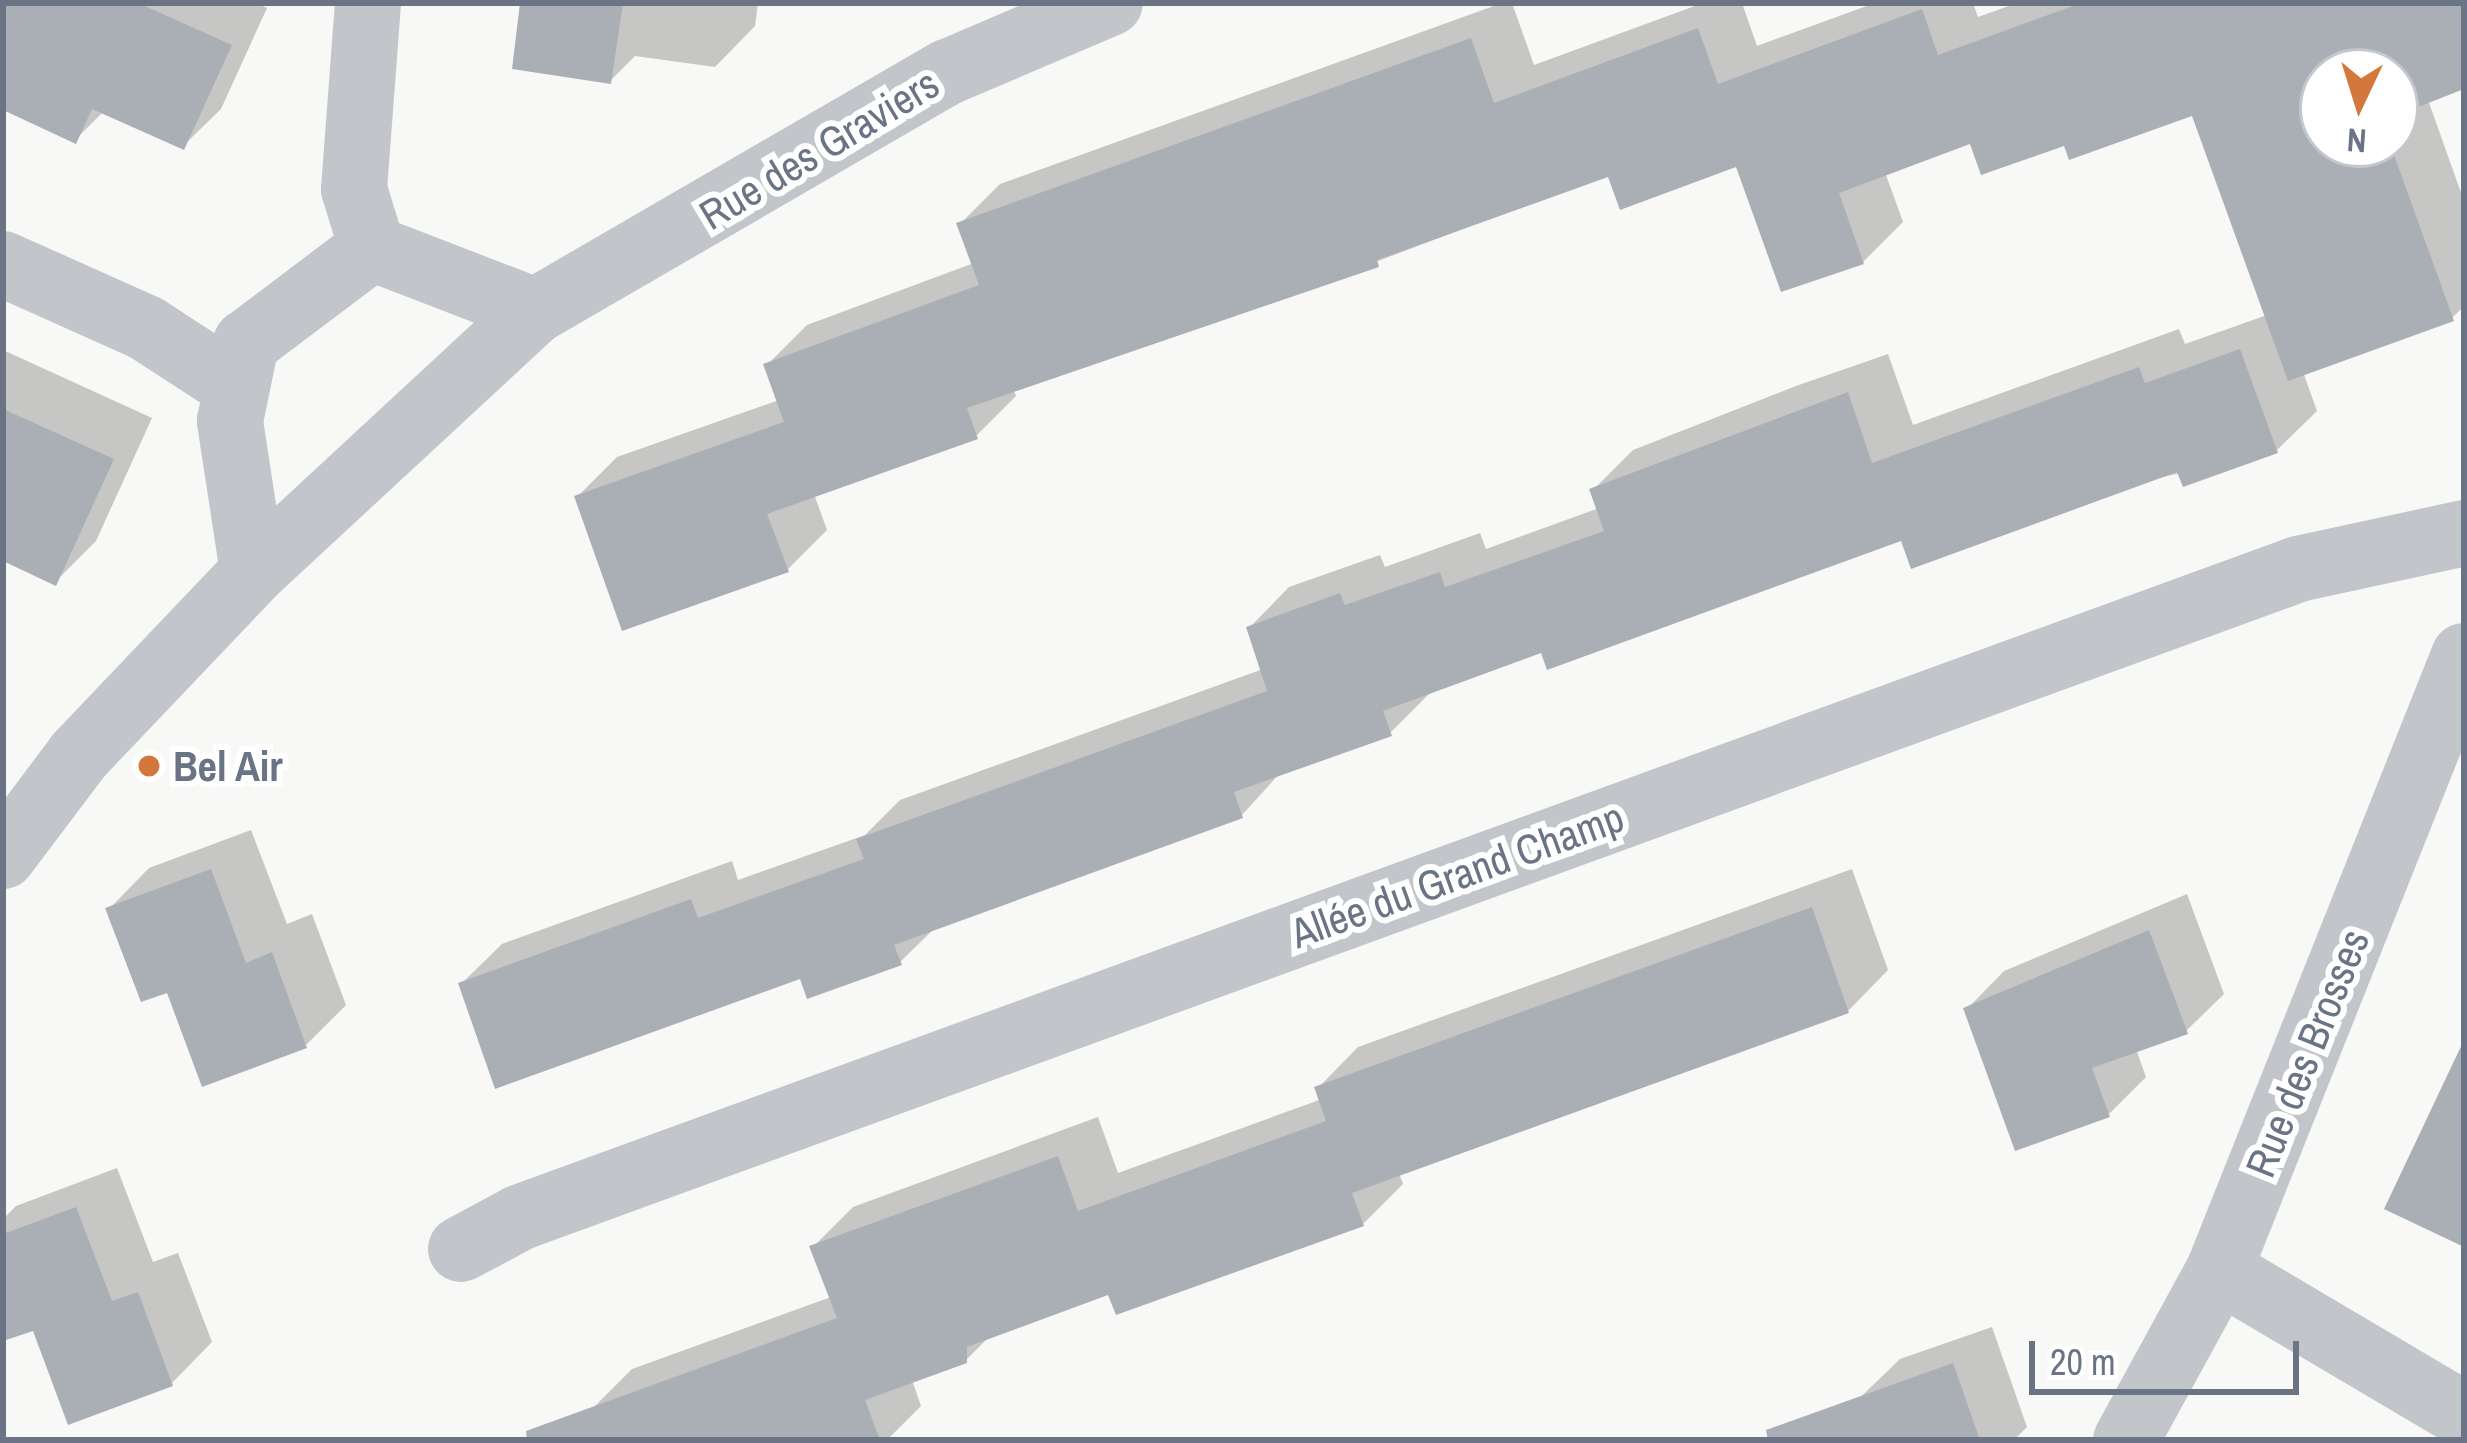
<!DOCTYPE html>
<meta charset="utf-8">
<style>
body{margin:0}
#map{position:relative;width:2467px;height:1443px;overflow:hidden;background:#f8f8f6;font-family:"Archivo Narrow",sans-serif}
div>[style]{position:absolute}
.shadow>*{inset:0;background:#0003}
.building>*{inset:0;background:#aaafb6}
.street>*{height:66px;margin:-33px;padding:0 33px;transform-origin:33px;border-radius:33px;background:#c2c5c9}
.dots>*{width:33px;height:33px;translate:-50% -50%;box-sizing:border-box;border:6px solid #fff;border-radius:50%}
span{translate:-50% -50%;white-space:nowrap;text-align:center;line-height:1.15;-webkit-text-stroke:12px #fff;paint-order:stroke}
.street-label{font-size:42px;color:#6a7484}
.poi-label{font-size:42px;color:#6a7484;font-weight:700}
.left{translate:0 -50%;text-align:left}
.frame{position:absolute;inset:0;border:6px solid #6a7484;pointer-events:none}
.north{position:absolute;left:2299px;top:48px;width:120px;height:120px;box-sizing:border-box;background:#fff;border:3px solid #c3c7ce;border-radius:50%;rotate:184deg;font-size:33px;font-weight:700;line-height:48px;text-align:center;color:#6a7484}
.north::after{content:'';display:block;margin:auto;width:42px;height:54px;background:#d3783c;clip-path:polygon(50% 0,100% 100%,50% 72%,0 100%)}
.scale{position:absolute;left:2029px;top:1341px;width:270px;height:54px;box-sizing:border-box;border:6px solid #6a7484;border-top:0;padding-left:15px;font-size:36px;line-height:42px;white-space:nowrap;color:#6a7484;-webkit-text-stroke:9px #fff;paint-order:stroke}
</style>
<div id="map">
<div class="shadow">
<div style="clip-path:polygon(3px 3px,257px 3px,267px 8px,221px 109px,183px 146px,104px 111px,75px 140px,3px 64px)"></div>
<div style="clip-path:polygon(523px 3px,758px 3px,755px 26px,715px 67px,635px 56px,610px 81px)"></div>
<div style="clip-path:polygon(evenodd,1502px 3px,1512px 3px,1534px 65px,1703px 3px,1742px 3px,1757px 46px,1875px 3px,1973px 3px,1978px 17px,2017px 3px,2464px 3px,2464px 86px,2428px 100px,2464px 201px,2464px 306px,2452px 318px,2303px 372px,2317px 411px,2276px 451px,1903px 537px,1543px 649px,1430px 693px,1390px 733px,1281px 772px,1241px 816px,936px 927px,900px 962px,801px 975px,461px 984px,502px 944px,732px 861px,738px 880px,865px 835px,900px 800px,1263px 669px,1249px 628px,1289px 587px,1380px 555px,1385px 567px,1480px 533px,1486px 549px,1599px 508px,1593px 490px,1633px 450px,1796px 386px,1888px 354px,1913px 425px,2179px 329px,2185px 344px,2267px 315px,2193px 112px,2066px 143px,1972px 141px,1885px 172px,1903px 222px,1863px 262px,1738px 163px,1610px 173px,1215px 323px,1013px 388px,1016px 396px,976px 436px,814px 494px,827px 530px,787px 570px,577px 497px,617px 457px,779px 400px,767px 365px,807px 325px,974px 263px,960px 224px,1000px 184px,1502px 3px,2323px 72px,2395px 72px,2395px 144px,2323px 144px,2323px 72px)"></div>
<div style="clip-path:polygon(3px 350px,152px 418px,96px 541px,55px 582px,3px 557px)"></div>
<div style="clip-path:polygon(251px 830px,287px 924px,312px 914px,346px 1005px,306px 1045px,169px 989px,109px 909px,149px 868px)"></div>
<div style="clip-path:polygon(1852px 869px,1888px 970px,1848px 1011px,1399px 1173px,1403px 1184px,1363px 1224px,1110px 1292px,991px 1335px,966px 1360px,912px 1380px,921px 1406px,887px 1440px,602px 1440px,591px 1410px,632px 1369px,831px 1297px,813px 1247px,853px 1207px,1098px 1117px,1118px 1173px,1322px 1099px,1318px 1088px,1358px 1047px)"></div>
<div style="clip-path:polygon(2187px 894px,2224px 994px,2186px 1031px,2136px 1049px,2146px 1077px,2109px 1114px,1967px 1009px,2004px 971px)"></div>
<div style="clip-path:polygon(117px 1168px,153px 1262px,178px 1253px,212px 1342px,172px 1383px,3px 1320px,3px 1219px,16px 1206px)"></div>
<div style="clip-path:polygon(1992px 1327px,2027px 1427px,2014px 1440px,1816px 1440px,1900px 1359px)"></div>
</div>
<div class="building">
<div style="clip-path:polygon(3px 3px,138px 3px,232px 45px,184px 150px,92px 109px,76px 144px,3px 110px)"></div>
<div style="clip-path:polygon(520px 3px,623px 3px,611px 84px,512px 69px)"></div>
<div style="clip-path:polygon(2081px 3px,2464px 3px,2464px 89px,2395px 116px,2395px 72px,2323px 72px,2323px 144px,2390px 144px,2454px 321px,2288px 381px,2192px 116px,2069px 160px,2064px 146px,1981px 175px,1970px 144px,1839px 193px,1864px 264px,1781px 292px,1736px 167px,1620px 210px,1608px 177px,1377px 260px,1379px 267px,967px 408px,978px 439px,767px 514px,789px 572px,622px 631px,574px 496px,784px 422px,763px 364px,979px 285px,956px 223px,1471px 38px,1494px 103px,1698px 28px,1718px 84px,1922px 9px,1938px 55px)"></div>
<div style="clip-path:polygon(2240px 349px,2278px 453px,2183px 487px,2177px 472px,1911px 569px,1901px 541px,1547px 670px,1541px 653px,1383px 711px,1392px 736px,1234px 792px,1243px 818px,894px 945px,902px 965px,807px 999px,800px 979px,495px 1089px,458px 983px,691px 899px,698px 918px,864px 859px,856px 839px,1267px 691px,1246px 627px,1340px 593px,1345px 605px,1440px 572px,1445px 587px,1604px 531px,1589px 489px,1848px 392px,1872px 463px,2139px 367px,2145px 383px)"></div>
<div style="clip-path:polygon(3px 409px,114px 459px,56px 586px,3px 561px)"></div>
<div style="clip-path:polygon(211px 869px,246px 963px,272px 952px,307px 1048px,202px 1087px,167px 993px,141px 1002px,105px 908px)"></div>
<div style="clip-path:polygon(1812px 907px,1849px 1013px,1352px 1193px,1364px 1226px,1116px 1315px,1108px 1295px,967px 1347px,967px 1363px,865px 1400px,880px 1440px,527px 1440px,526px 1431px,837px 1318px,809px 1246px,1058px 1156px,1078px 1211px,1326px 1121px,1314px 1087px)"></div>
<div style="clip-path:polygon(2149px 930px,2188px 1034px,2092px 1068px,2110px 1117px,2015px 1151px,1963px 1008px)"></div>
<div style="clip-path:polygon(2464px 1040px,2464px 1247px,2384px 1209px)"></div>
<div style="clip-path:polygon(76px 1207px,112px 1301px,138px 1292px,173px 1386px,68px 1425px,33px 1331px,3px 1341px,3px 1234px)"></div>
<div style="clip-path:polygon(1953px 1363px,1980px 1440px,1768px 1440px,1766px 1430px)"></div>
</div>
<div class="street">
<div style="left:368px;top:3px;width:187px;rotate:94.3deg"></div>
<div style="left:354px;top:189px;width:62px;rotate:73deg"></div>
<div style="left:3px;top:264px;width:157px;rotate:24.1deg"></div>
<div style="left:146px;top:328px;width:108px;rotate:33deg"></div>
<div style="left:253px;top:572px;width:153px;rotate:-98.7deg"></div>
<div style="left:230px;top:421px;width:80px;rotate:-78.4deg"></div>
<div style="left:246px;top:343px;width:158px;rotate:-37deg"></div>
<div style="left:372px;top:248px;width:175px;rotate:21.1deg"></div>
<div style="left:3px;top:856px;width:126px;rotate:-53deg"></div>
<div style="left:79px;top:755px;width:253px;rotate:-46.4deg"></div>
<div style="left:253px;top:572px;width:384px;rotate:-42.8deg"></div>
<div style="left:535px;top:311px;width:477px;rotate:-30.1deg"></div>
<div style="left:948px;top:72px;width:176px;rotate:-23.1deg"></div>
<div style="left:461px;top:1249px;width:68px;rotate:-28.1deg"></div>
<div style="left:521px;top:1217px;width:1891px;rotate:-20.03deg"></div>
<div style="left:2298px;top:569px;width:170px;rotate:-12.2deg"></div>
<div style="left:2219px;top:1270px;width:285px;rotate:30.6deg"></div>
<div style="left:2126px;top:1440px;width:194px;rotate:-61.3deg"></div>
<div style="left:2219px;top:1270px;width:661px;rotate:-68.25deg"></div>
</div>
<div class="dots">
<div style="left:149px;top:766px;background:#d3783c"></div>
</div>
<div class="street-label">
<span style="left:819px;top:149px;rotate:-31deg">Rue des Graviers</span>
<span style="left:1457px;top:875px;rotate:-20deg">Allée du Grand Champ</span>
<span style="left:2307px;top:1053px;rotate:-68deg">Rue des Brosses</span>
</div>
<div class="poi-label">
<span class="left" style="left:173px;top:766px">Bel Air</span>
</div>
<div class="frame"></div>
<div class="north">N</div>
<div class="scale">20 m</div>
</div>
